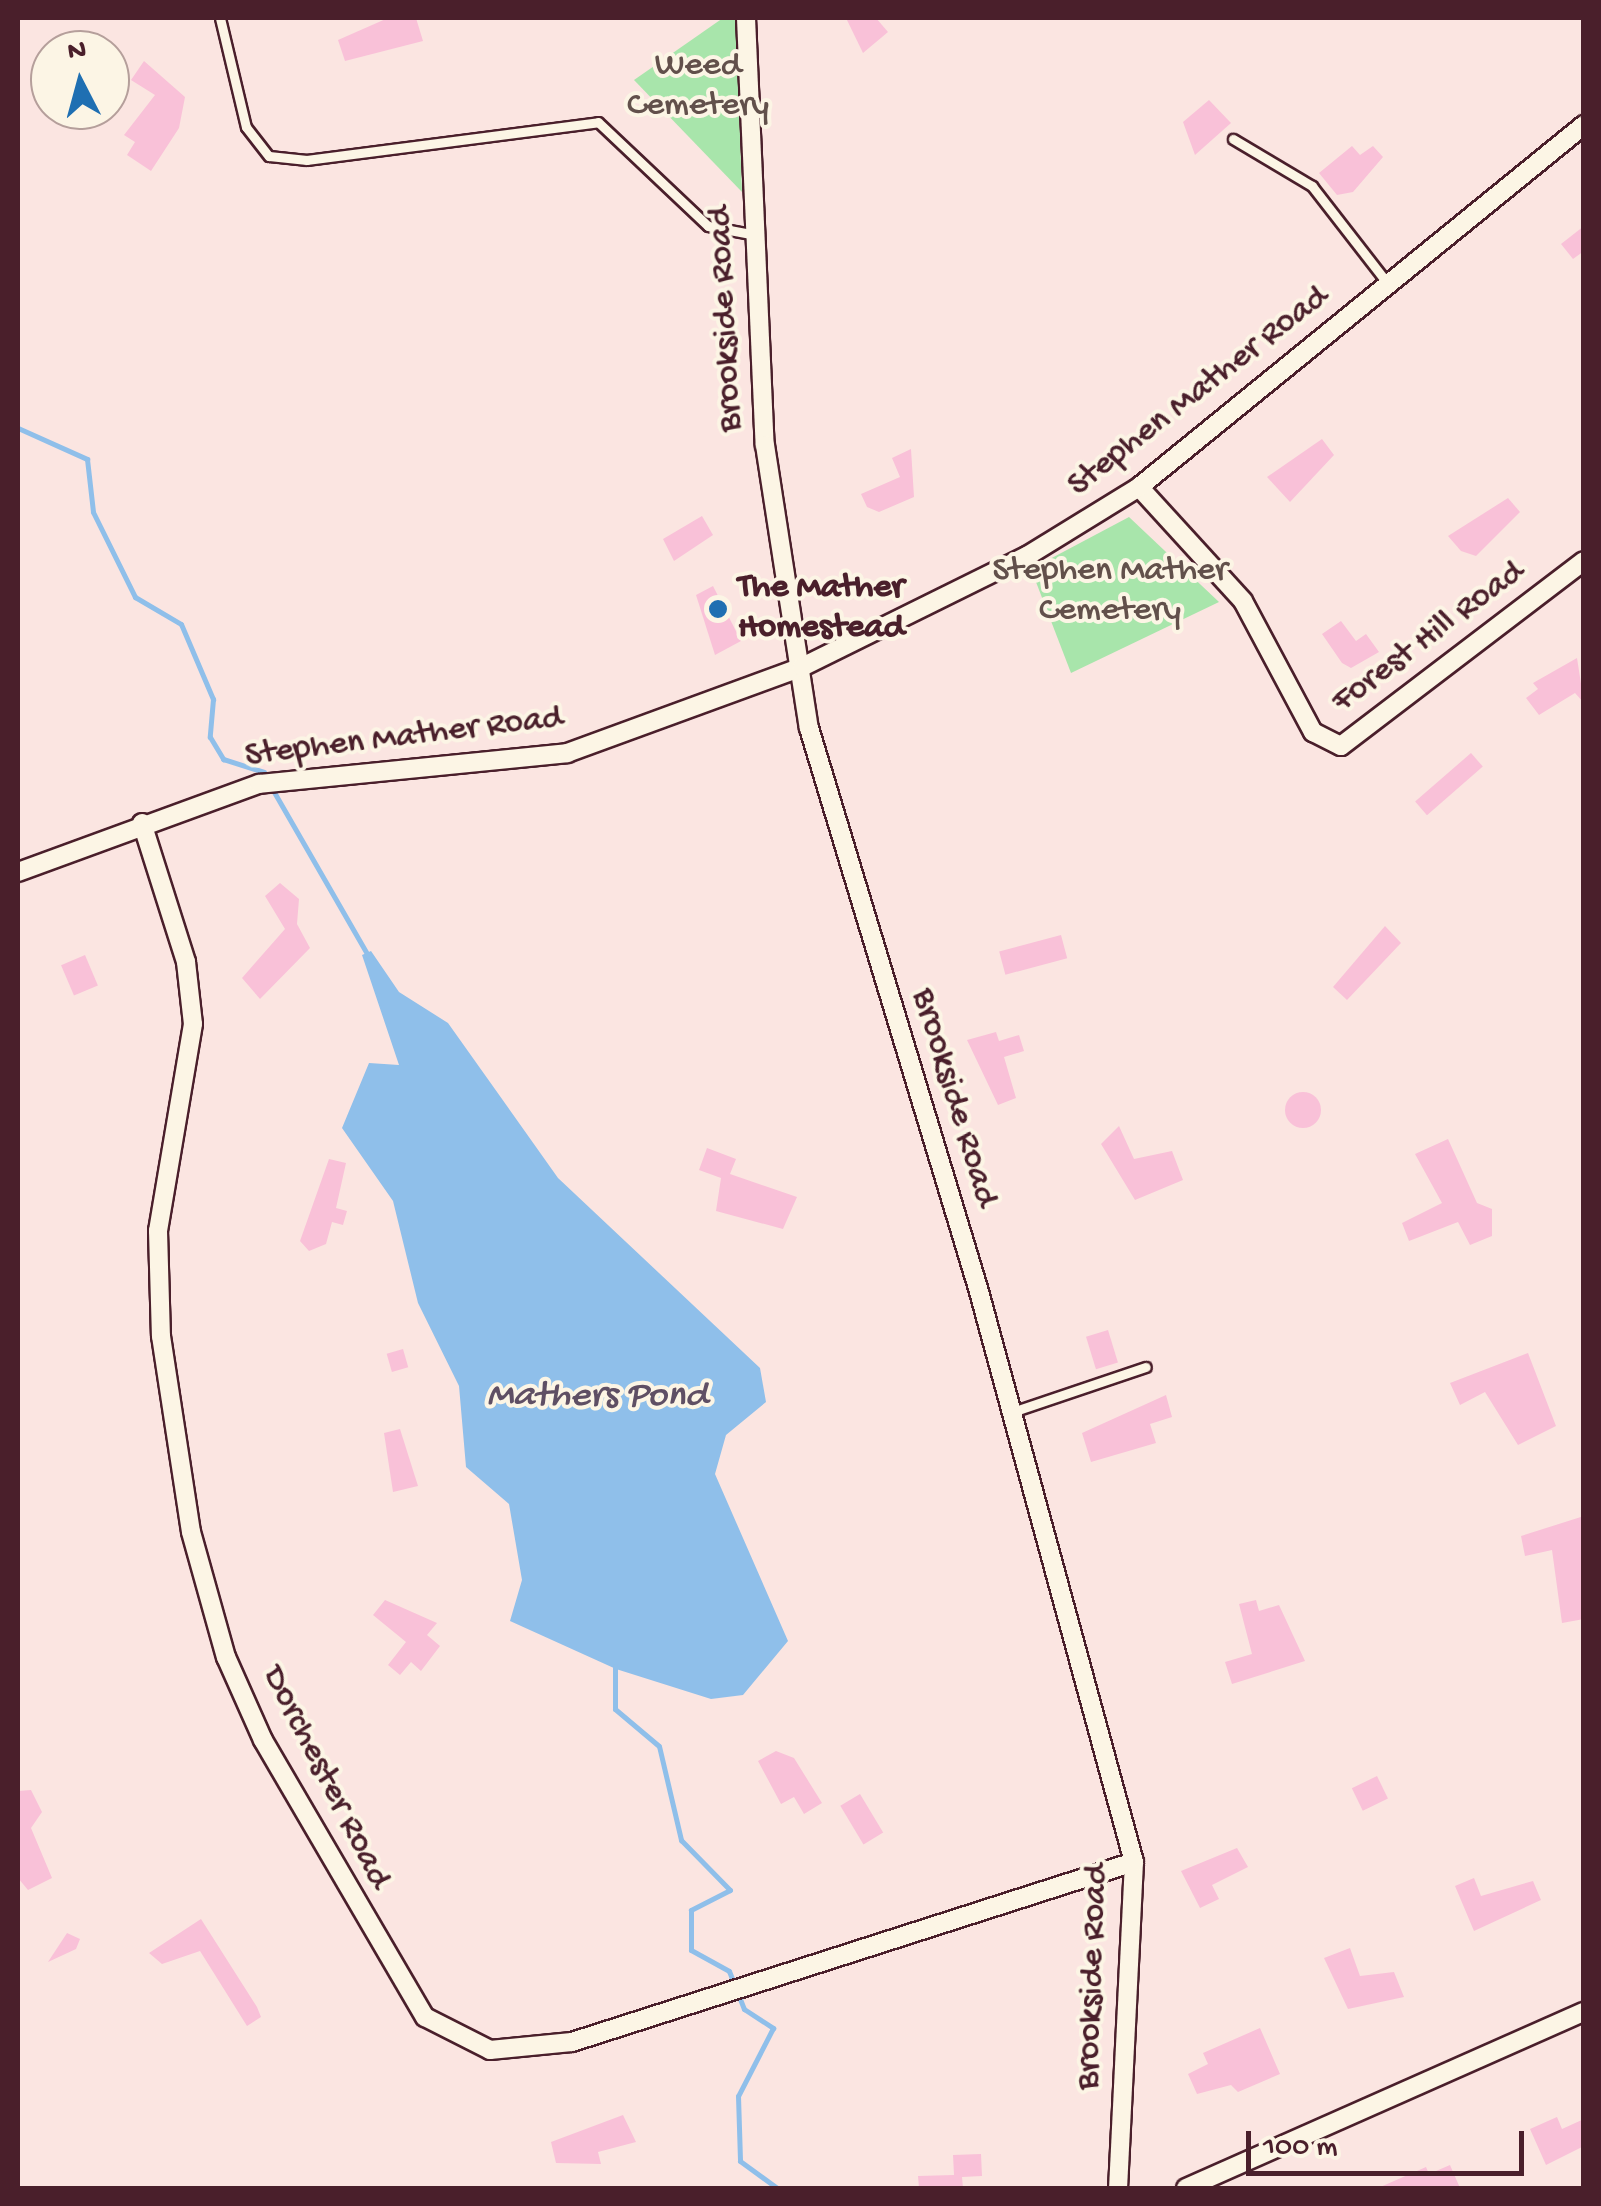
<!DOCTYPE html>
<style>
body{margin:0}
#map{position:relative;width:1601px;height:2206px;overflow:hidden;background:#fbe5e1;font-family:"Gochi Hand",sans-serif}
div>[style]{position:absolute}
.green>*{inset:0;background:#a8e5ab}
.water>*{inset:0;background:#8fbfea}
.stream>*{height:5px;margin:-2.5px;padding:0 2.5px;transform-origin:2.5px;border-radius:2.5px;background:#8fbfea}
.building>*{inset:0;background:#f9c1d8;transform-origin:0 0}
.round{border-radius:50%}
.roads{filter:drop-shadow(2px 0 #4a1f2b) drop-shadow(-2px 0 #4a1f2b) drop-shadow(0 2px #4a1f2b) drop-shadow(0 -2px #4a1f2b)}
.service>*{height:9px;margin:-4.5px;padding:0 4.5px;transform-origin:4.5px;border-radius:4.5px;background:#fcf5e5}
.minor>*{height:18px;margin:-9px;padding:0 9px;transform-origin:9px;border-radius:9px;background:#fcf5e5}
.dots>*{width:28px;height:28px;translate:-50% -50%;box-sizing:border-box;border:5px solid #fcf5e5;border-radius:50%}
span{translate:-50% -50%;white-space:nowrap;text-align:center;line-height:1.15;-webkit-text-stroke:8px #fcf5e5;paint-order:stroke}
.park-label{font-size:35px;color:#62504b}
.street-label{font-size:35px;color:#4a1f2b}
.poi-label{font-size:35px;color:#4a1f2b;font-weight:700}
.left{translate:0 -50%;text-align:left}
.water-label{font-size:38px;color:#5f4f64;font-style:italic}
.frame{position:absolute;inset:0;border:20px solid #4a1f2b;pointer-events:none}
.north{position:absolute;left:30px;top:30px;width:100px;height:100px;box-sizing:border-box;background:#fcf5e5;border:2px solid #b59f9b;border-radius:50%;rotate:354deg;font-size:28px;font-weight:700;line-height:40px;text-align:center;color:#4a1f2b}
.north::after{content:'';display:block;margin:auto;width:35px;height:45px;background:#1f6fb2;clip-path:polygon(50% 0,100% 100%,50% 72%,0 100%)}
.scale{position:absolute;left:1246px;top:2131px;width:278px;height:45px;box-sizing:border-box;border:5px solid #4a1f2b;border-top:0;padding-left:12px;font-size:30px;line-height:35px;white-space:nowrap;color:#4a1f2b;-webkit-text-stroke:8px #fcf5e5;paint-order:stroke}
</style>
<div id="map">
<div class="green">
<div style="clip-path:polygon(723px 18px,736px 18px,742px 192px,634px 80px)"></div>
<div style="clip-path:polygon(1129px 517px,1219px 602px,1071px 673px,1031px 569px)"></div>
</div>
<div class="water">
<div style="clip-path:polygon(371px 951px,399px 992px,448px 1023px,558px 1178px,760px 1368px,766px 1402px,726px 1435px,715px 1474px,788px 1641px,743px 1695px,711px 1699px,616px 1669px,510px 1621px,522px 1580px,509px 1504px,466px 1467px,459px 1386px,418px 1303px,393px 1201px,342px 1128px,369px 1063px,399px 1065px,362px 955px)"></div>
</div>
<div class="stream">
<div style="left:18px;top:428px;width:76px;rotate:24.2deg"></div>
<div style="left:87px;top:459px;width:53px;rotate:83.5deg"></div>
<div style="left:93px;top:512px;width:95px;rotate:63.7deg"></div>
<div style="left:135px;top:597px;width:53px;rotate:30.4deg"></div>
<div style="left:181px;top:624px;width:82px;rotate:66.9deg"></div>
<div style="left:213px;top:699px;width:38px;rotate:95deg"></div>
<div style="left:210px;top:737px;width:26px;rotate:59deg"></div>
<div style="left:223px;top:759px;width:43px;rotate:17.6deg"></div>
<div style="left:274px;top:792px;width:193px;rotate:60.1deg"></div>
<div style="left:615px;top:1666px;width:43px;rotate:90deg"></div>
<div style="left:615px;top:1709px;width:57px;rotate:40.1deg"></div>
<div style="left:659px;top:1746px;width:97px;rotate:76.8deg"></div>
<div style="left:681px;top:1840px;width:70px;rotate:45.6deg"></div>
<div style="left:730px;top:1890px;width:44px;rotate:152.9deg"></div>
<div style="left:691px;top:1910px;width:40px;rotate:90deg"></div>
<div style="left:691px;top:1950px;width:43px;rotate:28.9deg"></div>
<div style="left:729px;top:1971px;width:41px;rotate:68.5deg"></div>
<div style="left:744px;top:2009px;width:35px;rotate:33deg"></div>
<div style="left:773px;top:2028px;width:76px;rotate:117.2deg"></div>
<div style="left:738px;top:2096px;width:65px;rotate:88.2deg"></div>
<div style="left:740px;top:2161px;width:46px;rotate:36.1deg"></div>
</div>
<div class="building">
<div style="clip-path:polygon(388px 18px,416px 18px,423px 41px,345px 61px,338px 40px)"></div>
<div style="clip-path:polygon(846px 18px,876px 18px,888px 32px,863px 53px)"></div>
<div style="clip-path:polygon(144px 61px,185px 97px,179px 128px,151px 171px,127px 155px,135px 142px,124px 135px,155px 95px,131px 80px)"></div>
<div style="clip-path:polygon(1209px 100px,1231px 123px,1195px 155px,1183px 122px)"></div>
<div style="clip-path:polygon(1352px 146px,1360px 155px,1373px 146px,1383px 157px,1353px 192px,1337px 195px,1319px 173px)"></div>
<div style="clip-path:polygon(1584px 226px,1584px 251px,1573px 259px,1561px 244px)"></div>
<div style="clip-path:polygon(1322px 439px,1334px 455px,1290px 502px,1267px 477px)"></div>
<div style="clip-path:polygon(911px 449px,914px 497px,879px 512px,867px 507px,861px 494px,900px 477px,892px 458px)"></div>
<div style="clip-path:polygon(1508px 498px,1520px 512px,1476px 556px,1461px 551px,1448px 536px)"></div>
<div style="clip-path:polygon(702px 516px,713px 535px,674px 561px,663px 539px)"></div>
<div style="clip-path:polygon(713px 586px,741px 641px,715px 655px,696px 595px)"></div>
<div style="clip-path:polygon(1341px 621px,1356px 641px,1366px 634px,1379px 652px,1351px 668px,1342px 663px,1322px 634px)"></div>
<div style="clip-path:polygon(1577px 658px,1584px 703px,1575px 693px,1539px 715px,1526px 698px,1538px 689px,1533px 683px)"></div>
<div style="left:1471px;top:753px;width:18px;height:74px;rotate:49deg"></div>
<div style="clip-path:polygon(280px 883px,299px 899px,297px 924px,310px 948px,260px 999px,242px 978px,285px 929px,265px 896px)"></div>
<div style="clip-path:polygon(1385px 926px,1401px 943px,1347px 1000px,1333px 987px)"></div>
<div style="left:1061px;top:935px;width:24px;height:64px;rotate:75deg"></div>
<div style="left:85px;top:955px;width:33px;height:26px;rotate:67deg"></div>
<div style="clip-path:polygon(996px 1032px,999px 1041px,1019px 1035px,1024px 1051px,1004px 1057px,1016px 1098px,998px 1105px,967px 1040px)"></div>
<div class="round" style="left:1285px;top:1092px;width:36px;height:36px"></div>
<div style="clip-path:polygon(1119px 1126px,1134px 1159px,1172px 1151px,1183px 1180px,1135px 1200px,1101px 1144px)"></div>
<div style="clip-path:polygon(1448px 1139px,1477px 1203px,1492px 1209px,1492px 1236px,1470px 1245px,1458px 1222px,1409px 1241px,1402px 1223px,1442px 1203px,1415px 1154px)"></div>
<div style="clip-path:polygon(707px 1148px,736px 1159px,730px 1174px,797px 1197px,783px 1229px,716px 1211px,721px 1178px,699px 1170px)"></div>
<div style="clip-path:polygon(329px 1159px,346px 1163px,336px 1208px,347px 1211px,343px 1225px,332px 1222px,326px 1244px,309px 1251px,300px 1241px)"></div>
<div style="left:1108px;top:1330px;width:34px;height:23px;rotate:73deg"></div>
<div style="left:403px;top:1349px;width:19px;height:17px;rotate:74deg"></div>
<div style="clip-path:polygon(1528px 1353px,1556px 1426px,1518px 1445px,1485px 1392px,1460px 1405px,1450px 1383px)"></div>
<div style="clip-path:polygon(1166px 1395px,1172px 1417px,1150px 1424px,1156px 1443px,1091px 1462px,1082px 1433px)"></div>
<div style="clip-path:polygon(400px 1429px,418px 1486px,393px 1492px,384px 1433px)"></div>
<div style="clip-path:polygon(1584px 1516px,1584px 1619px,1562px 1623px,1552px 1550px,1525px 1556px,1521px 1536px)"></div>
<div style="clip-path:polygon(385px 1600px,437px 1623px,427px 1635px,440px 1646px,421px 1671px,411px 1662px,400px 1675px,388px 1665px,406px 1642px,373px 1615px)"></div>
<div style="clip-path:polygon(1256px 1600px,1259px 1611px,1279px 1605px,1305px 1661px,1232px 1684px,1225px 1662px,1252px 1654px,1239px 1604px)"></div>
<div style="clip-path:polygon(776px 1751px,794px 1758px,822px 1803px,804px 1814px,794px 1797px,781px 1804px,758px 1761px)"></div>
<div style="left:1377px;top:1776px;width:25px;height:28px;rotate:64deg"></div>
<div style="clip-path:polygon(31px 1790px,42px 1812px,31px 1828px,52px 1878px,28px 1890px,18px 1878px,18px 1791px)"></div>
<div style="left:860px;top:1794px;width:45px;height:23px;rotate:59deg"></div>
<div style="clip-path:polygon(1237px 1848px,1248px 1867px,1212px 1885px,1219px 1899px,1200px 1908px,1181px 1871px)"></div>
<div style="clip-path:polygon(1474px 1878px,1481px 1896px,1533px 1881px,1541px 1900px,1474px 1931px,1455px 1886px)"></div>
<div style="clip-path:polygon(201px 1919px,257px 2007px,261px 2017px,247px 2026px,200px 1951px,162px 1964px,149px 1953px)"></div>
<div style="clip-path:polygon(67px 1933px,80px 1939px,76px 1949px,48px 1962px)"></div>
<div style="clip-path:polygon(1350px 1948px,1360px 1976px,1394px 1972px,1404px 1997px,1348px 2009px,1324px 1958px)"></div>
<div style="clip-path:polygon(1260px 2028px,1280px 2074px,1238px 2092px,1231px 2085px,1197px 2094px,1188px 2074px,1208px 2064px,1203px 2053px)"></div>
<div style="clip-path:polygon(623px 2115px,636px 2142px,598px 2152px,601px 2164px,556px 2163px,551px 2142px)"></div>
<div style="clip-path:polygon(1557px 2117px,1562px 2129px,1584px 2119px,1584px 2146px,1546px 2165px,1530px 2129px)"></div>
<div style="clip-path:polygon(981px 2154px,982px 2176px,962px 2177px,963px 2188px,919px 2188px,918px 2176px,954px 2175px,953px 2155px)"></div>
<div style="clip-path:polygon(1450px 2165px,1460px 2188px,1378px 2188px,1426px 2167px,1429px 2174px)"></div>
</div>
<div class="roads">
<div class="service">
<div style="left:220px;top:18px;width:112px;rotate:76.6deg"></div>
<div style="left:246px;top:127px;width:37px;rotate:52deg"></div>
<div style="left:269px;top:156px;width:38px;rotate:6deg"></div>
<div style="left:307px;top:160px;width:293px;rotate:-7.4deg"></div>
<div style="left:598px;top:122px;width:151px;rotate:43.4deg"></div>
<div style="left:708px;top:226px;width:49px;rotate:10.6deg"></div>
<div style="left:1233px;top:139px;width:92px;rotate:30.7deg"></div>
<div style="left:1312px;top:186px;width:124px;rotate:52.2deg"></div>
<div style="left:1012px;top:1412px;width:141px;rotate:-18.6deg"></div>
</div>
<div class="minor">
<div style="left:746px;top:18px;width:427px;rotate:87.5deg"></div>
<div style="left:765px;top:445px;width:286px;rotate:81.2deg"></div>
<div style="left:809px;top:728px;width:585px;rotate:73.21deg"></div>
<div style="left:978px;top:1288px;width:595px;rotate:74.8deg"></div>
<div style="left:1134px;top:1862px;width:326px;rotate:92.8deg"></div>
<div style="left:1139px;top:487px;width:154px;rotate:47.6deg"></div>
<div style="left:1243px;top:601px;width:149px;rotate:61.9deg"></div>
<div style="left:1313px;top:732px;width:31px;rotate:27deg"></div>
<div style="left:1341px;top:746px;width:305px;rotate:-37.3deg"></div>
<div style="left:142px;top:823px;width:146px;rotate:72.4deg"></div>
<div style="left:186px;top:962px;width:62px;rotate:83.6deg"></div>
<div style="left:193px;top:1024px;width:210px;rotate:99.6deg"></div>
<div style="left:158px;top:1231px;width:105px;rotate:88.4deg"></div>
<div style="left:161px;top:1336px;width:198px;rotate:81.3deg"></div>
<div style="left:191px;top:1532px;width:130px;rotate:74.4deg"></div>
<div style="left:226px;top:1657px;width:91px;rotate:66deg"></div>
<div style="left:263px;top:1740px;width:321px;rotate:59.7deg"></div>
<div style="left:425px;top:2017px;width:73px;rotate:26.9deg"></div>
<div style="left:490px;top:2050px;width:82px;rotate:-5.6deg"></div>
<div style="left:572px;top:2042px;width:590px;rotate:-17.76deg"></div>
<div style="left:18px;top:872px;width:257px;rotate:-20.1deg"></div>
<div style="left:259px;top:784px;width:310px;rotate:-5.7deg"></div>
<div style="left:567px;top:753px;width:250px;rotate:-20.1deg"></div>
<div style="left:802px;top:667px;width:251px;rotate:-26.3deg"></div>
<div style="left:1027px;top:556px;width:132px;rotate:-31.6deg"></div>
<div style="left:1139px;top:487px;width:574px;rotate:-39.13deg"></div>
<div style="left:1186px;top:2188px;width:435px;rotate:-23.9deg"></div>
</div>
</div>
<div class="dots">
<div style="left:718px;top:609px;background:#1f6fb2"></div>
</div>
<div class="park-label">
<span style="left:698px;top:87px">Weed<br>Cemetery</span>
<span style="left:1110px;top:592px">Stephen Mather<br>Cemetery</span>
</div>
<div class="street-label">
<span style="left:727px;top:319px;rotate:-93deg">Brookside Road</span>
<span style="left:1199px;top:392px;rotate:-38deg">Stephen Mather Road</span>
<span style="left:1429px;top:638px;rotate:-37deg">Forest Hill Road</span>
<span style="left:404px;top:738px;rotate:-7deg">Stephen Mather Road</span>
<span style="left:953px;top:1098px;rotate:73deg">Brookside Road</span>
<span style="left:325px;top:1778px;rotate:63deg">Dorchester Road</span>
<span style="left:1094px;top:1977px;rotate:-88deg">Brookside Road</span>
</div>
<div class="poi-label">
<span class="left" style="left:738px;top:609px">The Mather<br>Homestead</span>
</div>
<div class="water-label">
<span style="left:597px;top:1398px">Mathers Pond</span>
</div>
<div class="frame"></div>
<div class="north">N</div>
<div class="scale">100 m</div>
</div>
